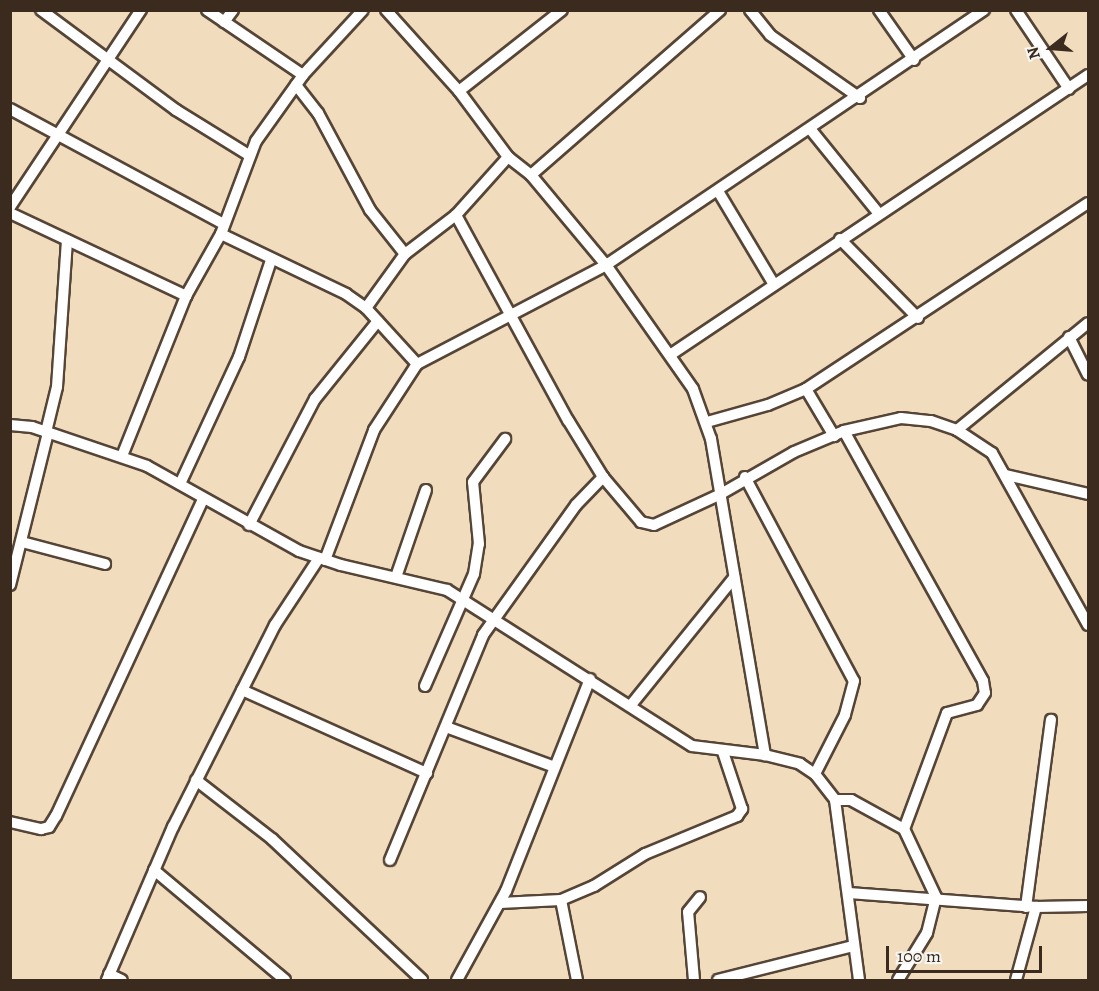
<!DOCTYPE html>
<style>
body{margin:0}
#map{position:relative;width:1099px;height:991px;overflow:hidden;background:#f1ddbe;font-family:Alegreya,serif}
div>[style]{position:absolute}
.roads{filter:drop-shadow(2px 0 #564536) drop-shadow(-2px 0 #564536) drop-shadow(0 2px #564536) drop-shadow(0 -2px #564536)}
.minor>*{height:10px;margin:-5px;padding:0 5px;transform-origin:5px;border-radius:5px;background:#fff}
span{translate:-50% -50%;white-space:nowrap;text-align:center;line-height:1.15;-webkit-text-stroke:5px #f6f6f2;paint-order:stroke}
.frame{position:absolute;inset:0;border:12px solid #3b2a1e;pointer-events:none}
.north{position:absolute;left:1021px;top:18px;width:60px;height:60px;-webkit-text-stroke:4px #f6f6f2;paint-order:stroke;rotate:253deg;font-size:16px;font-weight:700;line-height:24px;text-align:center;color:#3b2a1e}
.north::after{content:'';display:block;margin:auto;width:21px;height:27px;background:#3b2a1e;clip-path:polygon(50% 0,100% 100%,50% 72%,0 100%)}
.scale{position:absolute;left:886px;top:946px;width:156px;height:27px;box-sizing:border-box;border:3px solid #3b2a1e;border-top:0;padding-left:8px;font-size:18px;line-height:21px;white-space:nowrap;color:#3b2a1e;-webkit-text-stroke:4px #f6f6f2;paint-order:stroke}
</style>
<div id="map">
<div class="roads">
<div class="minor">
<div style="left:41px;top:10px;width:168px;rotate:36.5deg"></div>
<div style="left:176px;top:110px;width:86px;rotate:31.7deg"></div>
<div style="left:207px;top:10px;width:116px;rotate:34.1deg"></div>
<div style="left:386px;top:10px;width:109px;rotate:48deg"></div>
<div style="left:459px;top:91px;width:82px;rotate:53.4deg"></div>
<div style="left:508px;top:157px;width:29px;rotate:38deg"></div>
<div style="left:531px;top:175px;width:117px;rotate:50.2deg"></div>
<div style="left:606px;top:265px;width:151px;rotate:54.9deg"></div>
<div style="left:693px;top:389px;width:53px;rotate:70.2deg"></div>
<div style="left:711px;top:439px;width:321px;rotate:80.3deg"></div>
<div style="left:750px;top:10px;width:32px;rotate:51deg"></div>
<div style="left:770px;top:35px;width:110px;rotate:35deg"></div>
<div style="left:879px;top:10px;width:61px;rotate:55deg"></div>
<div style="left:1016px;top:10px;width:95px;rotate:56.1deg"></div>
<div style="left:224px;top:22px;width:15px;rotate:-53deg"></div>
<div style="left:296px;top:85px;width:36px;rotate:52deg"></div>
<div style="left:318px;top:113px;width:110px;rotate:61.8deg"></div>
<div style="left:370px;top:210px;width:56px;rotate:51.5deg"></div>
<div style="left:459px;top:91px;width:131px;rotate:-38.2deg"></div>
<div style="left:10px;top:109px;width:243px;rotate:28.3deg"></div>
<div style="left:811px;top:130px;width:108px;rotate:51deg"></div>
<div style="left:531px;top:175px;width:251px;rotate:-41.1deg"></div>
<div style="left:718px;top:191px;width:107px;rotate:59.1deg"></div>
<div style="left:10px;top:207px;width:237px;rotate:-56.4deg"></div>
<div style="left:10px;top:213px;width:195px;rotate:25.2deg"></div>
<div style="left:456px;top:215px;width:234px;rotate:61.4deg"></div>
<div style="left:568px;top:420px;width:67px;rotate:58.4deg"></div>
<div style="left:603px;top:477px;width:59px;rotate:49.8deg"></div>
<div style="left:641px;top:522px;width:13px;rotate:13deg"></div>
<div style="left:654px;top:525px;width:72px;rotate:-24.8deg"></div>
<div style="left:719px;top:495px;width:86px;rotate:-29.8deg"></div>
<div style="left:794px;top:452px;width:54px;rotate:-22.8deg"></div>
<div style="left:844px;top:431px;width:58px;rotate:-12.8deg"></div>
<div style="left:901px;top:418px;width:30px;rotate:6deg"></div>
<div style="left:931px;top:421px;width:28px;rotate:19deg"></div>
<div style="left:957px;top:430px;width:42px;rotate:33.3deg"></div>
<div style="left:992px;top:453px;width:197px;rotate:60.8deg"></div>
<div style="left:221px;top:234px;width:139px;rotate:25.6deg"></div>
<div style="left:346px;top:294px;width:24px;rotate:35deg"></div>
<div style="left:366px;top:308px;width:76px;rotate:47.7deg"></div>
<div style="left:840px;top:239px;width:111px;rotate:45.4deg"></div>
<div style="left:366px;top:308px;width:67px;rotate:-54.2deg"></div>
<div style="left:405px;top:254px;width:64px;rotate:-37.4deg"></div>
<div style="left:456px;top:215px;width:78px;rotate:-48.1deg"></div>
<div style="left:1069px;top:337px;width:42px;rotate:63.4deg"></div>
<div style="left:670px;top:355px;width:503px;rotate:-33.82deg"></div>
<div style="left:806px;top:389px;width:55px;rotate:59.2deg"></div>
<div style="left:707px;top:422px;width:63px;rotate:-15.6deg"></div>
<div style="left:768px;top:405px;width:41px;rotate:-22.8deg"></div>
<div style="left:806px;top:389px;width:338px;rotate:-33.4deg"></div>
<div style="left:10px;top:425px;width:22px;rotate:5deg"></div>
<div style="left:32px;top:427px;width:121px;rotate:18.7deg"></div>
<div style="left:147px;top:466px;width:174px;rotate:29.2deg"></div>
<div style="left:299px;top:551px;width:44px;rotate:18.4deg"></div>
<div style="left:341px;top:565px;width:109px;rotate:13.3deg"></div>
<div style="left:447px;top:590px;width:290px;rotate:32.5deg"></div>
<div style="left:692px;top:746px;width:74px;rotate:7deg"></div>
<div style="left:765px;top:755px;width:36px;rotate:14deg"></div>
<div style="left:800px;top:764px;width:18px;rotate:34deg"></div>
<div style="left:815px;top:774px;width:33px;rotate:52deg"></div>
<div style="left:835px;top:800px;width:182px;rotate:82.4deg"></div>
<div style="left:957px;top:430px;width:169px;rotate:-39.2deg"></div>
<div style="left:844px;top:431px;width:286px;rotate:60.9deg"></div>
<div style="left:983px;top:681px;width:12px;rotate:81deg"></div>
<div style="left:985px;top:693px;width:14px;rotate:124deg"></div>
<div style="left:977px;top:705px;width:31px;rotate:165deg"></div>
<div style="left:947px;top:713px;width:124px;rotate:110.3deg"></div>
<div style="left:46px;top:432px;width:46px;rotate:-76.3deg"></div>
<div style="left:57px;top:387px;width:147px;rotate:-86.1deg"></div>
<div style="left:122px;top:456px;width:172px;rotate:-68.2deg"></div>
<div style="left:186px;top:296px;width:71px;rotate:-60.6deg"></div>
<div style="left:221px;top:234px;width:99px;rotate:-69.4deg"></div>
<div style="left:256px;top:141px;width:81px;rotate:-54.5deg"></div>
<div style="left:303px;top:75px;width:88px;rotate:-47.3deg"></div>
<div style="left:1006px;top:475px;width:84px;rotate:13deg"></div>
<div style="left:745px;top:477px;width:231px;rotate:61.9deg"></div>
<div style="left:854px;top:681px;width:35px;rotate:105deg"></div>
<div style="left:845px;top:715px;width:66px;rotate:117deg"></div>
<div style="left:180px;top:484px;width:140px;rotate:-65.1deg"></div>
<div style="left:239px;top:357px;width:102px;rotate:-71.7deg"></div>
<div style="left:249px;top:525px;width:142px;rotate:-62.4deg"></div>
<div style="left:315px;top:399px;width:100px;rotate:-51.1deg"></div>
<div style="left:22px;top:542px;width:86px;rotate:14.8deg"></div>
<div style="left:325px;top:560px;width:139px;rotate:-69.3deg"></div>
<div style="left:374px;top:430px;width:79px;rotate:-56.9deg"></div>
<div style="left:417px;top:364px;width:213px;rotate:-27.6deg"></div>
<div style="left:606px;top:265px;width:456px;rotate:-34deg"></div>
<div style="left:396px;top:577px;width:92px;rotate:-71deg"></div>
<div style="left:10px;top:585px;width:157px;rotate:-76deg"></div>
<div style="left:425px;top:686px;width:122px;rotate:-66.4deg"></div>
<div style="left:474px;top:574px;width:30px;rotate:-81deg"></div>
<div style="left:479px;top:544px;width:62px;rotate:-95.5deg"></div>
<div style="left:473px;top:482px;width:54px;rotate:-53.3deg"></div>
<div style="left:242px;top:690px;width:203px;rotate:24.2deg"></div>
<div style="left:631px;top:705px;width:164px;rotate:-51deg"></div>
<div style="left:446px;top:727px;width:113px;rotate:20.2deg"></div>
<div style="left:196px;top:780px;width:96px;rotate:37.8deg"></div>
<div style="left:272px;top:839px;width:206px;rotate:43.2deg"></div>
<div style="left:835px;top:800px;width:16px"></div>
<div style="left:851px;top:800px;width:60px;rotate:28.7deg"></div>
<div style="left:904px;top:829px;width:75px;rotate:64.8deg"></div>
<div style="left:936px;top:897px;width:37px;rotate:104deg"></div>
<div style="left:927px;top:933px;width:55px;rotate:121.7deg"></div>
<div style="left:10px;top:822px;width:32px;rotate:13deg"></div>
<div style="left:41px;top:829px;width:8px;rotate:-14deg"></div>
<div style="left:49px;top:827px;width:13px;rotate:-58deg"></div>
<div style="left:56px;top:816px;width:349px;rotate:-65.1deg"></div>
<div style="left:390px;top:860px;width:243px;rotate:-67.5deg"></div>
<div style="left:483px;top:635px;width:160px;rotate:-54.4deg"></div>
<div style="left:576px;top:505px;width:39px;rotate:-46deg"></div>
<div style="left:154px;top:870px;width:171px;rotate:40deg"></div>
<div style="left:849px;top:893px;width:188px;rotate:4.3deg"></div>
<div style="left:1036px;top:907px;width:52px;rotate:-1.1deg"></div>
<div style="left:561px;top:900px;width:82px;rotate:78.7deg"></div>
<div style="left:500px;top:903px;width:61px;rotate:-2.8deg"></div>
<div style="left:561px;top:900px;width:36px;rotate:-23deg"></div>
<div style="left:594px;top:886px;width:60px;rotate:-32.1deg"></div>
<div style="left:645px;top:854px;width:100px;rotate:-22.4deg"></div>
<div style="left:737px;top:816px;width:9px;rotate:-54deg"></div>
<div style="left:742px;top:809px;width:60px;rotate:-108.4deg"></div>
<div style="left:1026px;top:907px;width:189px;rotate:-82.4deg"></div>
<div style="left:109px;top:974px;width:14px;rotate:25deg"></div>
<div style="left:107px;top:980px;width:167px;rotate:-66.7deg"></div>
<div style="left:173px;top:827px;width:226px;rotate:-63.2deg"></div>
<div style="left:275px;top:625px;width:80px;rotate:-56.7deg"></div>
<div style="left:457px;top:980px;width:102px;rotate:-61.2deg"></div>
<div style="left:506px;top:891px;width:228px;rotate:-68.4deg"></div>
<div style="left:694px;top:980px;width:68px;rotate:-95deg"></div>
<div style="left:688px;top:912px;width:19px;rotate:-51deg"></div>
<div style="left:718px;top:980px;width:139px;rotate:-14.1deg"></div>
<div style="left:1016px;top:980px;width:76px;rotate:-74.7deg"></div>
</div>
</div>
<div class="frame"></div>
<div class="north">N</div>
<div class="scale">100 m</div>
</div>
